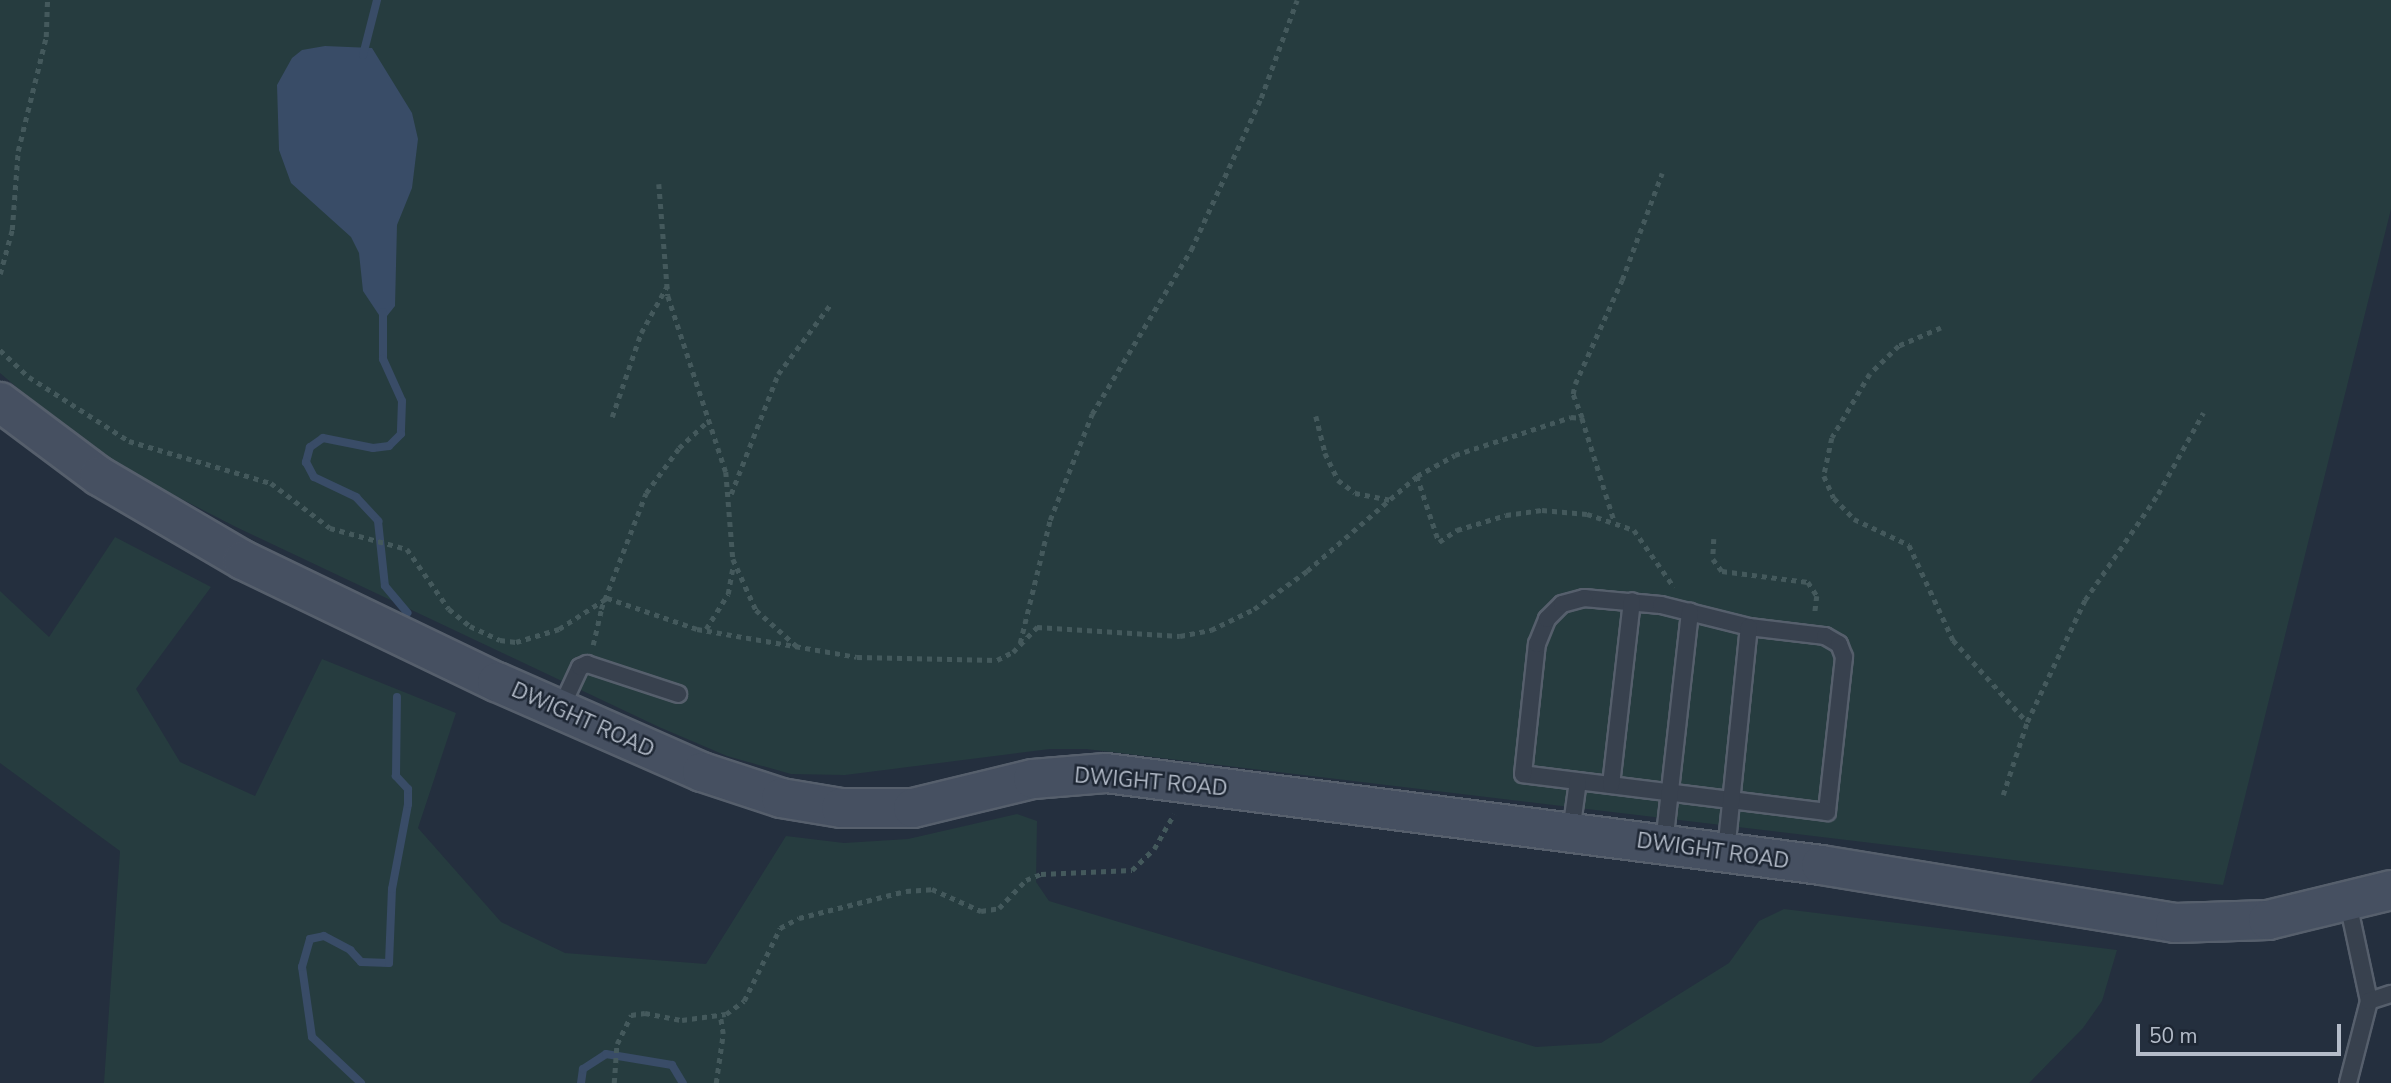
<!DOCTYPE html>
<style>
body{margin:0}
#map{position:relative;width:2391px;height:1083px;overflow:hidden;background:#242f3e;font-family:"Nunito Sans",sans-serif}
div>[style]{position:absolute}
.green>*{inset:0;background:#263c3f}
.water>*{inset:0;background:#394c67}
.stream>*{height:8px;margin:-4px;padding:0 4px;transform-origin:4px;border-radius:4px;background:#394c67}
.path>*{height:4.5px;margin-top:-2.25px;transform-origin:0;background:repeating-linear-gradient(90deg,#44595c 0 5px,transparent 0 10px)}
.roads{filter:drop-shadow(2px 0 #565f6c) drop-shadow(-2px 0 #565f6c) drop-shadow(0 2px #565f6c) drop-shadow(0 -2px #565f6c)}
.lane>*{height:16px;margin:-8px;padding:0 8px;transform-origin:8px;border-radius:8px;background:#38414e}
.secondary>*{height:38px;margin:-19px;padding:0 19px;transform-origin:19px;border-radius:19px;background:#465061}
span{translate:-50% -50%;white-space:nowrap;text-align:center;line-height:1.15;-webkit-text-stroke:5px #1d2633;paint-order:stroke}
.street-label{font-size:21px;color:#b4bcc9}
.scale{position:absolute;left:2136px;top:1024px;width:205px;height:32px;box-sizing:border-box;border:4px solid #b4bcc9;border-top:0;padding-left:9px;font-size:21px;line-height:24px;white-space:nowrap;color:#b4bcc9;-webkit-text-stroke:5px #1d2633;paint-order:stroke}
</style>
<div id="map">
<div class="green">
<div style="clip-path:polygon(0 0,2391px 0,2391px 209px,2223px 885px,1086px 749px,1050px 749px,845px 775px,791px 774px,727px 756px,659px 727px,236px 527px,119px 467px,69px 432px,0 373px)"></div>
<div style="clip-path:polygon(115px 537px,211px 587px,136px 689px,180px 762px,255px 796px,322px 659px,456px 713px,418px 828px,501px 922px,565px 953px,706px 964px,786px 836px,844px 843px,908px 839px,1017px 814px,1037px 821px,1036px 882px,1049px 901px,1536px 1047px,1601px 1043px,1729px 963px,1759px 921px,1784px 909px,2117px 950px,2102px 1001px,2083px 1028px,2029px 1083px,104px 1083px,120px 851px,0 763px,0 591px,49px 637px)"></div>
</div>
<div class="water">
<div style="clip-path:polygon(325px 46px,372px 48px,412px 113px,418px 139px,412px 188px,397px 225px,395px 306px,383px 321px,363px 291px,359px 253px,351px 237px,291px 183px,279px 150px,277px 85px,292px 58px,302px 50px)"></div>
</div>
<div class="stream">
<div style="left:363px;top:55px;width:57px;rotate:-75.7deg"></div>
<div style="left:383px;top:312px;width:47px;rotate:90deg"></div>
<div style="left:383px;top:359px;width:46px;rotate:65.7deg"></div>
<div style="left:402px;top:401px;width:33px;rotate:92deg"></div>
<div style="left:401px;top:434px;width:17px;rotate:135deg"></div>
<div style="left:389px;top:446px;width:16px;rotate:173deg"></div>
<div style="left:373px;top:448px;width:51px;rotate:-168.7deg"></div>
<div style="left:323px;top:438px;width:16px;rotate:145deg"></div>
<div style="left:310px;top:447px;width:16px;rotate:105deg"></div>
<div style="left:306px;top:462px;width:17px;rotate:62deg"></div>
<div style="left:314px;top:477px;width:47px;rotate:25.5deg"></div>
<div style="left:356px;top:497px;width:33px;rotate:47deg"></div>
<div style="left:378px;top:521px;width:65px;rotate:83.9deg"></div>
<div style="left:385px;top:586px;width:35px;rotate:50deg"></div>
<div style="left:361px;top:1083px;width:67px;rotate:-136.8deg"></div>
<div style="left:312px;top:1037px;width:71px;rotate:-98.1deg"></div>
<div style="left:302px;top:967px;width:29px;rotate:-74deg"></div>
<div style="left:310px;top:939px;width:14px;rotate:-12deg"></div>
<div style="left:324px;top:936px;width:30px;rotate:28deg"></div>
<div style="left:350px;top:950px;width:16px;rotate:47deg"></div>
<div style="left:361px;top:962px;width:28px;rotate:2deg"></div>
<div style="left:389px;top:963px;width:74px;rotate:-87.7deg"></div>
<div style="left:392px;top:889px;width:86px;rotate:-79.3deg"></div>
<div style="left:408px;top:804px;width:15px;rotate:-90deg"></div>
<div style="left:408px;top:789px;width:18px;rotate:-133deg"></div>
<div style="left:396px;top:776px;width:79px;rotate:-89.3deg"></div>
<div style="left:581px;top:1083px;width:14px;rotate:-82deg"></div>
<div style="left:583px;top:1069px;width:27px;rotate:-33deg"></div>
<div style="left:606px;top:1054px;width:67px;rotate:9.5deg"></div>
<div style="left:672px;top:1065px;width:21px;rotate:59deg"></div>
</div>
<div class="path">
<div style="left:659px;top:184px;width:112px;rotate:85.4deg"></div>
<div style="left:668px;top:296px;width:185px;rotate:71.8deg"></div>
<div style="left:726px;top:472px;width:87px;rotate:85.4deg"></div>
<div style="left:733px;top:559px;width:56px;rotate:65.7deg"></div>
<div style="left:756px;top:610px;width:59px;rotate:41.6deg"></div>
<div style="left:0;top:274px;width:46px;rotate:-74.7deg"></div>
<div style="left:12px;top:230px;width:79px;rotate:-85.7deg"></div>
<div style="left:18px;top:151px;width:117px;rotate:-76.2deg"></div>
<div style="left:46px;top:37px;width:37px;rotate:-88deg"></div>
<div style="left:1941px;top:328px;width:46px;rotate:156.8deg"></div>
<div style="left:1899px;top:346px;width:40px;rotate:136deg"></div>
<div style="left:1870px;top:374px;width:74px;rotate:120.7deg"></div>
<div style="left:1832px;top:438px;width:39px;rotate:102deg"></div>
<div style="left:1824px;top:476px;width:24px;rotate:66deg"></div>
<div style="left:1834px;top:498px;width:29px;rotate:46deg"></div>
<div style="left:1854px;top:519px;width:61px;rotate:25.3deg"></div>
<div style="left:1909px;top:545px;width:105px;rotate:65.1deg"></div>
<div style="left:1953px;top:640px;width:110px;rotate:47.9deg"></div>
<div style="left:0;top:350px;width:40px;rotate:43deg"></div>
<div style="left:29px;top:377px;width:119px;rotate:32.6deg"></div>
<div style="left:129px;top:441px;width:148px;rotate:16.5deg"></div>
<div style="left:271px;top:483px;width:74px;rotate:37.3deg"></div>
<div style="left:330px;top:528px;width:80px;rotate:15.3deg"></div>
<div style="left:407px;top:549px;width:73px;rotate:55deg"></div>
<div style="left:449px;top:609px;width:27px;rotate:39deg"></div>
<div style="left:470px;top:626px;width:33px;rotate:25deg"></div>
<div style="left:500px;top:640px;width:16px;rotate:7deg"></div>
<div style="left:516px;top:642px;width:45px;rotate:-16.8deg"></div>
<div style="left:559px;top:629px;width:57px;rotate:-32.9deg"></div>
<div style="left:607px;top:598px;width:95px;rotate:19deg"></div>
<div style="left:697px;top:629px;width:162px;rotate:9.9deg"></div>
<div style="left:857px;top:657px;width:140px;rotate:1.2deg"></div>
<div style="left:997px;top:660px;width:18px;rotate:-27deg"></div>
<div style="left:1013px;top:652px;width:35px;rotate:-46deg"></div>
<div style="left:1037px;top:627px;width:143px;rotate:3.6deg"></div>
<div style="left:1180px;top:636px;width:32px;rotate:-11deg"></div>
<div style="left:1211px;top:630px;width:48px;rotate:-26deg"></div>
<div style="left:1254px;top:609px;width:65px;rotate:-35.6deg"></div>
<div style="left:1307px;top:571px;width:145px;rotate:-40.8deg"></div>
<div style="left:1417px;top:476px;width:43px;rotate:-28.9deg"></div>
<div style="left:1455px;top:455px;width:122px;rotate:-18.1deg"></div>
<div style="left:1571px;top:417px;width:11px;rotate:5deg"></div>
<div style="left:1582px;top:418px;width:107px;rotate:72.6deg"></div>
<div style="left:1316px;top:416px;width:38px;rotate:76deg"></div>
<div style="left:1325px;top:453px;width:30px;rotate:64deg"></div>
<div style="left:1338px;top:480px;width:21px;rotate:37deg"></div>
<div style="left:1355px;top:493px;width:38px;rotate:11deg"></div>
<div style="left:612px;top:417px;width:89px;rotate:-71deg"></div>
<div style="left:641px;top:333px;width:54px;rotate:-61deg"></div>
<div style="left:1582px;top:418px;width:26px;rotate:-111deg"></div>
<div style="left:1573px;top:394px;width:10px;rotate:-79deg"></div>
<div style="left:1575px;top:384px;width:114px;rotate:-65.7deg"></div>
<div style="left:1622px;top:280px;width:114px;rotate:-69.5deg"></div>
<div style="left:1417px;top:476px;width:70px;rotate:71.6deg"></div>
<div style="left:1439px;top:542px;width:22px;rotate:-34deg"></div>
<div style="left:1457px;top:530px;width:51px;rotate:-17deg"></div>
<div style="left:1506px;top:515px;width:36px;rotate:-8deg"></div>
<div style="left:1542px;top:510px;width:45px;rotate:5.1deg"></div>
<div style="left:1587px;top:514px;width:50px;rotate:18.8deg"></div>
<div style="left:1634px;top:530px;width:70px;rotate:54.9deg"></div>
<div style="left:731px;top:494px;width:129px;rotate:-68.6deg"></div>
<div style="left:778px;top:374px;width:86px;rotate:-53deg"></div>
<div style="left:1714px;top:539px;width:20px;rotate:93deg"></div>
<div style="left:1713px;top:559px;width:15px;rotate:53deg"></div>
<div style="left:1722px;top:571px;width:87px;rotate:7.3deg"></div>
<div style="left:1808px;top:582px;width:17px;rotate:57deg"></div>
<div style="left:1817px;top:596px;width:17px;rotate:97deg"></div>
<div style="left:706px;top:629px;width:41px;rotate:-57.8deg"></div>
<div style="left:728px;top:594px;width:29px;rotate:-80deg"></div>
<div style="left:1020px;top:643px;width:127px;rotate:-76.3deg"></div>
<div style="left:1050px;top:520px;width:114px;rotate:-68.4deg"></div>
<div style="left:1092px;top:414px;width:192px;rotate:-58.9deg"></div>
<div style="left:1191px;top:250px;width:167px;rotate:-65.3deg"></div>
<div style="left:1261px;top:98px;width:104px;rotate:-69.8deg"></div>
<div style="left:593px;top:645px;width:37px;rotate:-77deg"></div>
<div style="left:601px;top:609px;width:124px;rotate:-68.8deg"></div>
<div style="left:646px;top:493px;width:56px;rotate:-53.7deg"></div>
<div style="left:679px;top:448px;width:41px;rotate:-43deg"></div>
<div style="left:2003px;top:795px;width:77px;rotate:-71.8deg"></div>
<div style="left:2027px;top:722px;width:135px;rotate:-64.6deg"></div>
<div style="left:2085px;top:600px;width:129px;rotate:-55.4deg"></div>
<div style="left:2158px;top:494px;width:93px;rotate:-60.9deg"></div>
<div style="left:614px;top:1083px;width:39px;rotate:-86deg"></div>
<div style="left:617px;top:1044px;width:32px;rotate:-64deg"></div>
<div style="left:631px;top:1015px;width:14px;rotate:-8deg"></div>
<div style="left:645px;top:1013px;width:38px;rotate:11deg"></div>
<div style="left:682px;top:1020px;width:44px;rotate:-7.8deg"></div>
<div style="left:726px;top:1014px;width:22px;rotate:-36deg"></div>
<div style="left:744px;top:1001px;width:81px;rotate:-63.7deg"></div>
<div style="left:780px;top:928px;width:21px;rotate:-28deg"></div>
<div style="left:799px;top:918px;width:110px;rotate:-14.2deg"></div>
<div style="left:906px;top:891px;width:26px;rotate:-4deg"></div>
<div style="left:932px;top:889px;width:54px;rotate:24.2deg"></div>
<div style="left:981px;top:911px;width:18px;rotate:-9deg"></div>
<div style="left:999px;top:908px;width:39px;rotate:-46deg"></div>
<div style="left:1026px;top:880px;width:16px;rotate:-22deg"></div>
<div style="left:1041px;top:874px;width:91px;rotate:-2.5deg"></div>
<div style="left:1132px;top:870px;width:30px;rotate:-44deg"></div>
<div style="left:1154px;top:849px;width:40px;rotate:-60.3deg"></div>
<div style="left:716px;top:1083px;width:49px;rotate:-81.9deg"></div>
<div style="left:723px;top:1034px;width:19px;rotate:-99deg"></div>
</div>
<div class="roads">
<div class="lane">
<div style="left:1584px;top:598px;width:77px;rotate:5.2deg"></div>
<div style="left:1661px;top:605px;width:91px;rotate:14deg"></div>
<div style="left:1749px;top:627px;width:77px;rotate:6.8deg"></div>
<div style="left:1825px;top:636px;width:16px;rotate:30deg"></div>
<div style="left:1839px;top:644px;width:14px;rotate:69deg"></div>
<div style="left:1844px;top:657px;width:156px;rotate:96.3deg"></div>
<div style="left:1827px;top:812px;width:306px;rotate:-172.9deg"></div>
<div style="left:1523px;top:774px;width:131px;rotate:-83.9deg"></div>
<div style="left:1537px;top:644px;width:27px;rotate:-68deg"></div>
<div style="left:1547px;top:619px;width:21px;rotate:-45deg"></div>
<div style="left:1562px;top:604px;width:23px;rotate:-15deg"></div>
<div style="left:560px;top:710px;width:47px;rotate:-65.1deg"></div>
<div style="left:580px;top:667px;width:8px;rotate:-23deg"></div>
<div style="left:587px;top:664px;width:96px;rotate:18.2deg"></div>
<div style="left:1611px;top:785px;width:185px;rotate:-83.5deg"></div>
<div style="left:1571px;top:832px;width:51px;rotate:-82.2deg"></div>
<div style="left:1664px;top:844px;width:234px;rotate:-83.6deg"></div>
<div style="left:1726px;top:852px;width:226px;rotate:-84.2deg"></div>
<div style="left:2348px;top:903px;width:100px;rotate:77.9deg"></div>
<div style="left:2369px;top:1001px;width:85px;rotate:104.4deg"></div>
<div style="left:2369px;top:1001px;width:23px;rotate:-18deg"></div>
</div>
<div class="secondary">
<div style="left:0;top:402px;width:124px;rotate:36.8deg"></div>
<div style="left:99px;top:476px;width:167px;rotate:30.3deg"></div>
<div style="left:243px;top:560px;width:282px;rotate:25.7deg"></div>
<div style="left:497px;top:682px;width:224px;rotate:23.7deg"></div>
<div style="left:702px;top:772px;width:83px;rotate:18.2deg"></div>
<div style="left:781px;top:798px;width:61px;rotate:9.5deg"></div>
<div style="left:841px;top:808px;width:72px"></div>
<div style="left:913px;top:808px;width:123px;rotate:-13.6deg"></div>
<div style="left:1033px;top:779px;width:73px;rotate:-4.7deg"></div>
<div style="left:1106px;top:773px;width:721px;rotate:7.33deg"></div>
<div style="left:1821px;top:865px;width:359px;rotate:9.3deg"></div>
<div style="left:2175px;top:923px;width:93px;rotate:-1.8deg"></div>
<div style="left:2268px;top:920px;width:127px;rotate:-13.7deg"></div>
</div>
</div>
<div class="street-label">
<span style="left:583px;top:720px;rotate:24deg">DWIGHT ROAD</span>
<span style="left:1151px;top:782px;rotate:5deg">DWIGHT ROAD</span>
<span style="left:1713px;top:851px;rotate:8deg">DWIGHT ROAD</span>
</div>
<div class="scale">50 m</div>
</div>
